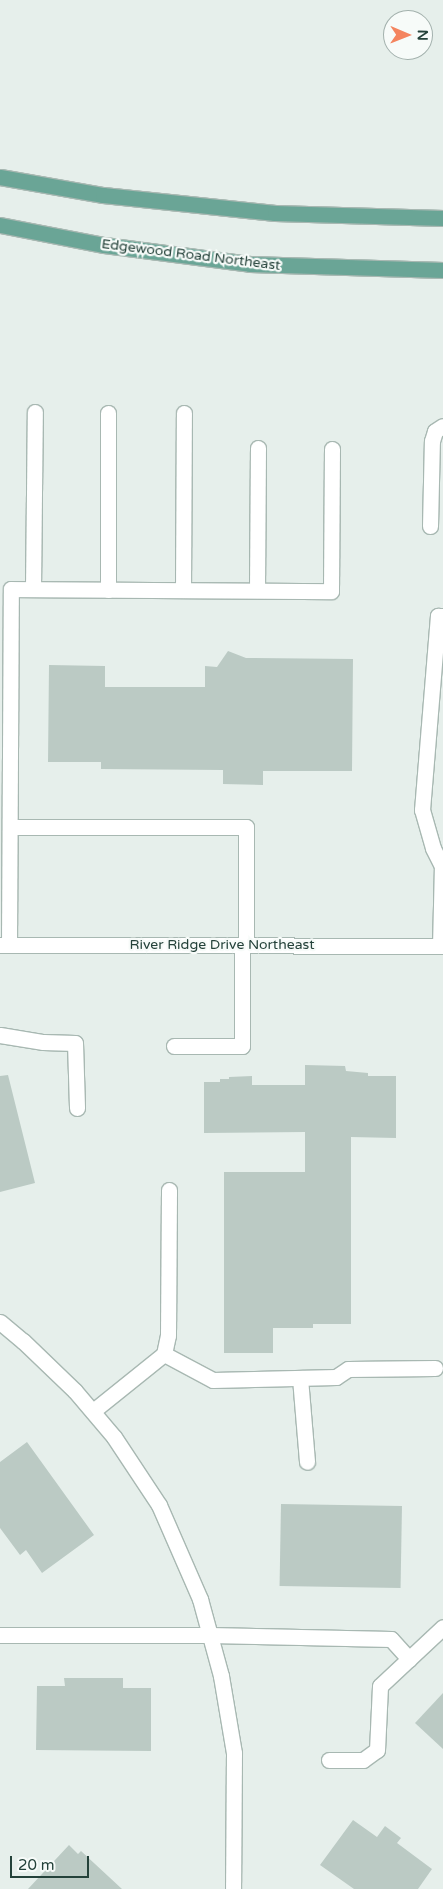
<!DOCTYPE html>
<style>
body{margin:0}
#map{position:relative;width:443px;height:1889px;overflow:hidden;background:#e6efeb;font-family:"Varela Round",sans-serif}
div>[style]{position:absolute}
.building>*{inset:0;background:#bbcac4;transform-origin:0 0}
.roads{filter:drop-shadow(1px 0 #a8b8b2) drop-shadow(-1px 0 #a8b8b2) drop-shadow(0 1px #a8b8b2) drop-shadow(0 -1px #a8b8b2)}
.lane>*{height:15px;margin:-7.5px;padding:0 7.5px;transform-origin:7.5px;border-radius:7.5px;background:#fff}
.street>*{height:15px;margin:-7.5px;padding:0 7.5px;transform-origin:7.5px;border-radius:7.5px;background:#fff}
.secondary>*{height:15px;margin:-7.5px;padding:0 7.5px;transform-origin:7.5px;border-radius:7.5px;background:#fff}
.primary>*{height:15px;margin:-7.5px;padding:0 7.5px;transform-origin:7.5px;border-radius:7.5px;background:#6aa596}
span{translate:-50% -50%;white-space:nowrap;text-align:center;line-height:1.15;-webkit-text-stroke:4.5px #f7fbf9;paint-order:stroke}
.street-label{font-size:14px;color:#24423a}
.north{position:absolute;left:383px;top:10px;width:50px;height:50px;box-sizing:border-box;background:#f7fbf9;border:1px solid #a3b1ad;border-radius:50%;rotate:91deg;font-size:14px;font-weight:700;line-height:20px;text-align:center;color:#24423a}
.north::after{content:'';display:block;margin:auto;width:18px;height:22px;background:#f4845f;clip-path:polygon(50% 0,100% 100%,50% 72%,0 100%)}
.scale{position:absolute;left:10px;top:1856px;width:79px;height:22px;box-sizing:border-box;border:2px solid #24423a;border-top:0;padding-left:6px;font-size:15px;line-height:18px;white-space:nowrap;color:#24423a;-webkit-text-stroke:4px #f7fbf9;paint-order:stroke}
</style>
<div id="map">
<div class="building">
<div style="clip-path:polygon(228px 651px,246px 658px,353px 659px,352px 771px,263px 771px,263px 785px,223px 784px,223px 770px,101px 769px,101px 762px,48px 762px,49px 665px,105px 666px,105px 687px,205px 687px,205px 666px,217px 667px)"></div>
<div style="clip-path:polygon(305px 1065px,345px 1066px,346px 1071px,368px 1073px,368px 1076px,396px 1076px,396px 1138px,351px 1137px,351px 1324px,313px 1324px,313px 1328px,273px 1328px,273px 1353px,224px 1353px,224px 1172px,305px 1172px,305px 1132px,204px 1133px,204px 1082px,220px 1082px,220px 1079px,229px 1079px,229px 1077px,252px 1076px,252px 1085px,305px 1085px)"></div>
<div style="clip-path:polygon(8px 1075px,35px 1183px,0 1192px,0 1076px)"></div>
<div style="clip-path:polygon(27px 1442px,94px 1535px,42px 1573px,26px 1550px,20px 1555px,0 1528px,0 1462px)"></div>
<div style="left:281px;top:1504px;width:121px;height:82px;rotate:1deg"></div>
<div style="clip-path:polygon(64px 1678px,123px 1678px,123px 1688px,151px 1688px,151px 1751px,36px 1750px,37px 1686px,65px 1686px)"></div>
<div style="clip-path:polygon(443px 1693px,443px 1749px,415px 1723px)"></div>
<div style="clip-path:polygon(353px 1820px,377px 1837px,385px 1826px,401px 1838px,397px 1843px,432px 1869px,418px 1889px,354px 1889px,320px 1865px)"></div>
<div style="clip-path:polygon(69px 1845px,78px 1854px,81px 1851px,122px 1889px,28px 1889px)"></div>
</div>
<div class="roads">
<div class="lane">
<div style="left:108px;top:413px;width:177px;rotate:90deg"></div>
<div style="left:430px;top:526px;width:85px;rotate:-88.7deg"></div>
<div style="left:432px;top:441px;width:10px;rotate:-73deg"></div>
<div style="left:435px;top:431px;width:9px;rotate:-32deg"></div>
<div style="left:33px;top:589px;width:177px;rotate:-89.4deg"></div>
<div style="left:183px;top:590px;width:177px;rotate:-89.7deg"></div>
<div style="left:257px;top:590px;width:142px;rotate:-89.6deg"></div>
<div style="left:10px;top:827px;width:236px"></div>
<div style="left:246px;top:827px;width:118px;rotate:90deg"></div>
<div style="left:9px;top:945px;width:356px;rotate:-89.7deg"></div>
<div style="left:11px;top:589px;width:320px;rotate:0.4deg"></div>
<div style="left:331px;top:591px;width:142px;rotate:-89.6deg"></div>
<div style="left:440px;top:946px;width:80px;rotate:-88.6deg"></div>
<div style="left:442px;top:866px;width:20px;rotate:-117deg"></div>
<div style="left:433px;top:848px;width:40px;rotate:-106deg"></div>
<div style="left:422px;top:810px;width:195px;rotate:-85.3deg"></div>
<div style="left:438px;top:616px;width:5px"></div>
<div style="left:0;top:1035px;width:44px;rotate:9.2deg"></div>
<div style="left:43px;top:1042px;width:32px;rotate:2deg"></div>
<div style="left:75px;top:1043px;width:65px;rotate:88.2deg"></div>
<div style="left:174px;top:1046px;width:68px"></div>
<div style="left:242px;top:1046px;width:101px;rotate:-90deg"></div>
<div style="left:164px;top:1354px;width:55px;rotate:28deg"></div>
<div style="left:213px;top:1380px;width:123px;rotate:-1.4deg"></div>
<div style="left:336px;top:1377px;width:14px;rotate:-34deg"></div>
<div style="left:348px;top:1369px;width:87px;rotate:-0.7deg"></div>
<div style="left:300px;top:1378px;width:84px;rotate:85.2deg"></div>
<div style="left:93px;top:1411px;width:91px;rotate:-38.8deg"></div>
<div style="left:164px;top:1354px;width:19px;rotate:-78deg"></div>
<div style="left:168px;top:1335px;width:145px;rotate:-89.6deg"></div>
<div style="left:0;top:1635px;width:210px"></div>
<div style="left:210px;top:1635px;width:181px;rotate:1.3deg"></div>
<div style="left:391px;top:1639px;width:27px;rotate:48deg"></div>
<div style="left:329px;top:1760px;width:34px"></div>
<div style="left:363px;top:1760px;width:17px;rotate:-36deg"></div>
<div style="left:377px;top:1750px;width:64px;rotate:-87.3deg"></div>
<div style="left:380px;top:1686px;width:86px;rotate:-43.1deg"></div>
</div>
<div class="street">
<div style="left:0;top:945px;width:443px;rotate:0.1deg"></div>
</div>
<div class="secondary">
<div style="left:0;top:1322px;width:30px;rotate:40deg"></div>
<div style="left:23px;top:1341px;width:72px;rotate:43.9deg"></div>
<div style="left:75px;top:1391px;width:60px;rotate:49.7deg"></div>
<div style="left:114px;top:1437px;width:82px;rotate:56.5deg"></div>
<div style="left:159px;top:1505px;width:103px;rotate:66.4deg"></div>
<div style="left:200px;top:1599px;width:80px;rotate:74.7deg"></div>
<div style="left:221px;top:1676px;width:78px;rotate:80.4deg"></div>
<div style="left:234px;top:1753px;width:136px;rotate:90.4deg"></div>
</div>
<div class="primary">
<div style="left:0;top:177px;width:105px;rotate:9.9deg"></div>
<div style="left:103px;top:195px;width:173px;rotate:6deg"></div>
<div style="left:275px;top:213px;width:168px;rotate:1.7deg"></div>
<div style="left:0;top:225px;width:106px;rotate:10.9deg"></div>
<div style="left:104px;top:245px;width:147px;rotate:7.4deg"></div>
<div style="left:250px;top:264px;width:193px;rotate:1.8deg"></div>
</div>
</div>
<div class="street-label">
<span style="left:191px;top:255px;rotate:7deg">Edgewood Road Northeast</span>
<span style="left:222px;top:945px">River Ridge Drive Northeast</span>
</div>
<div class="north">N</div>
<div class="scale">20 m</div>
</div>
